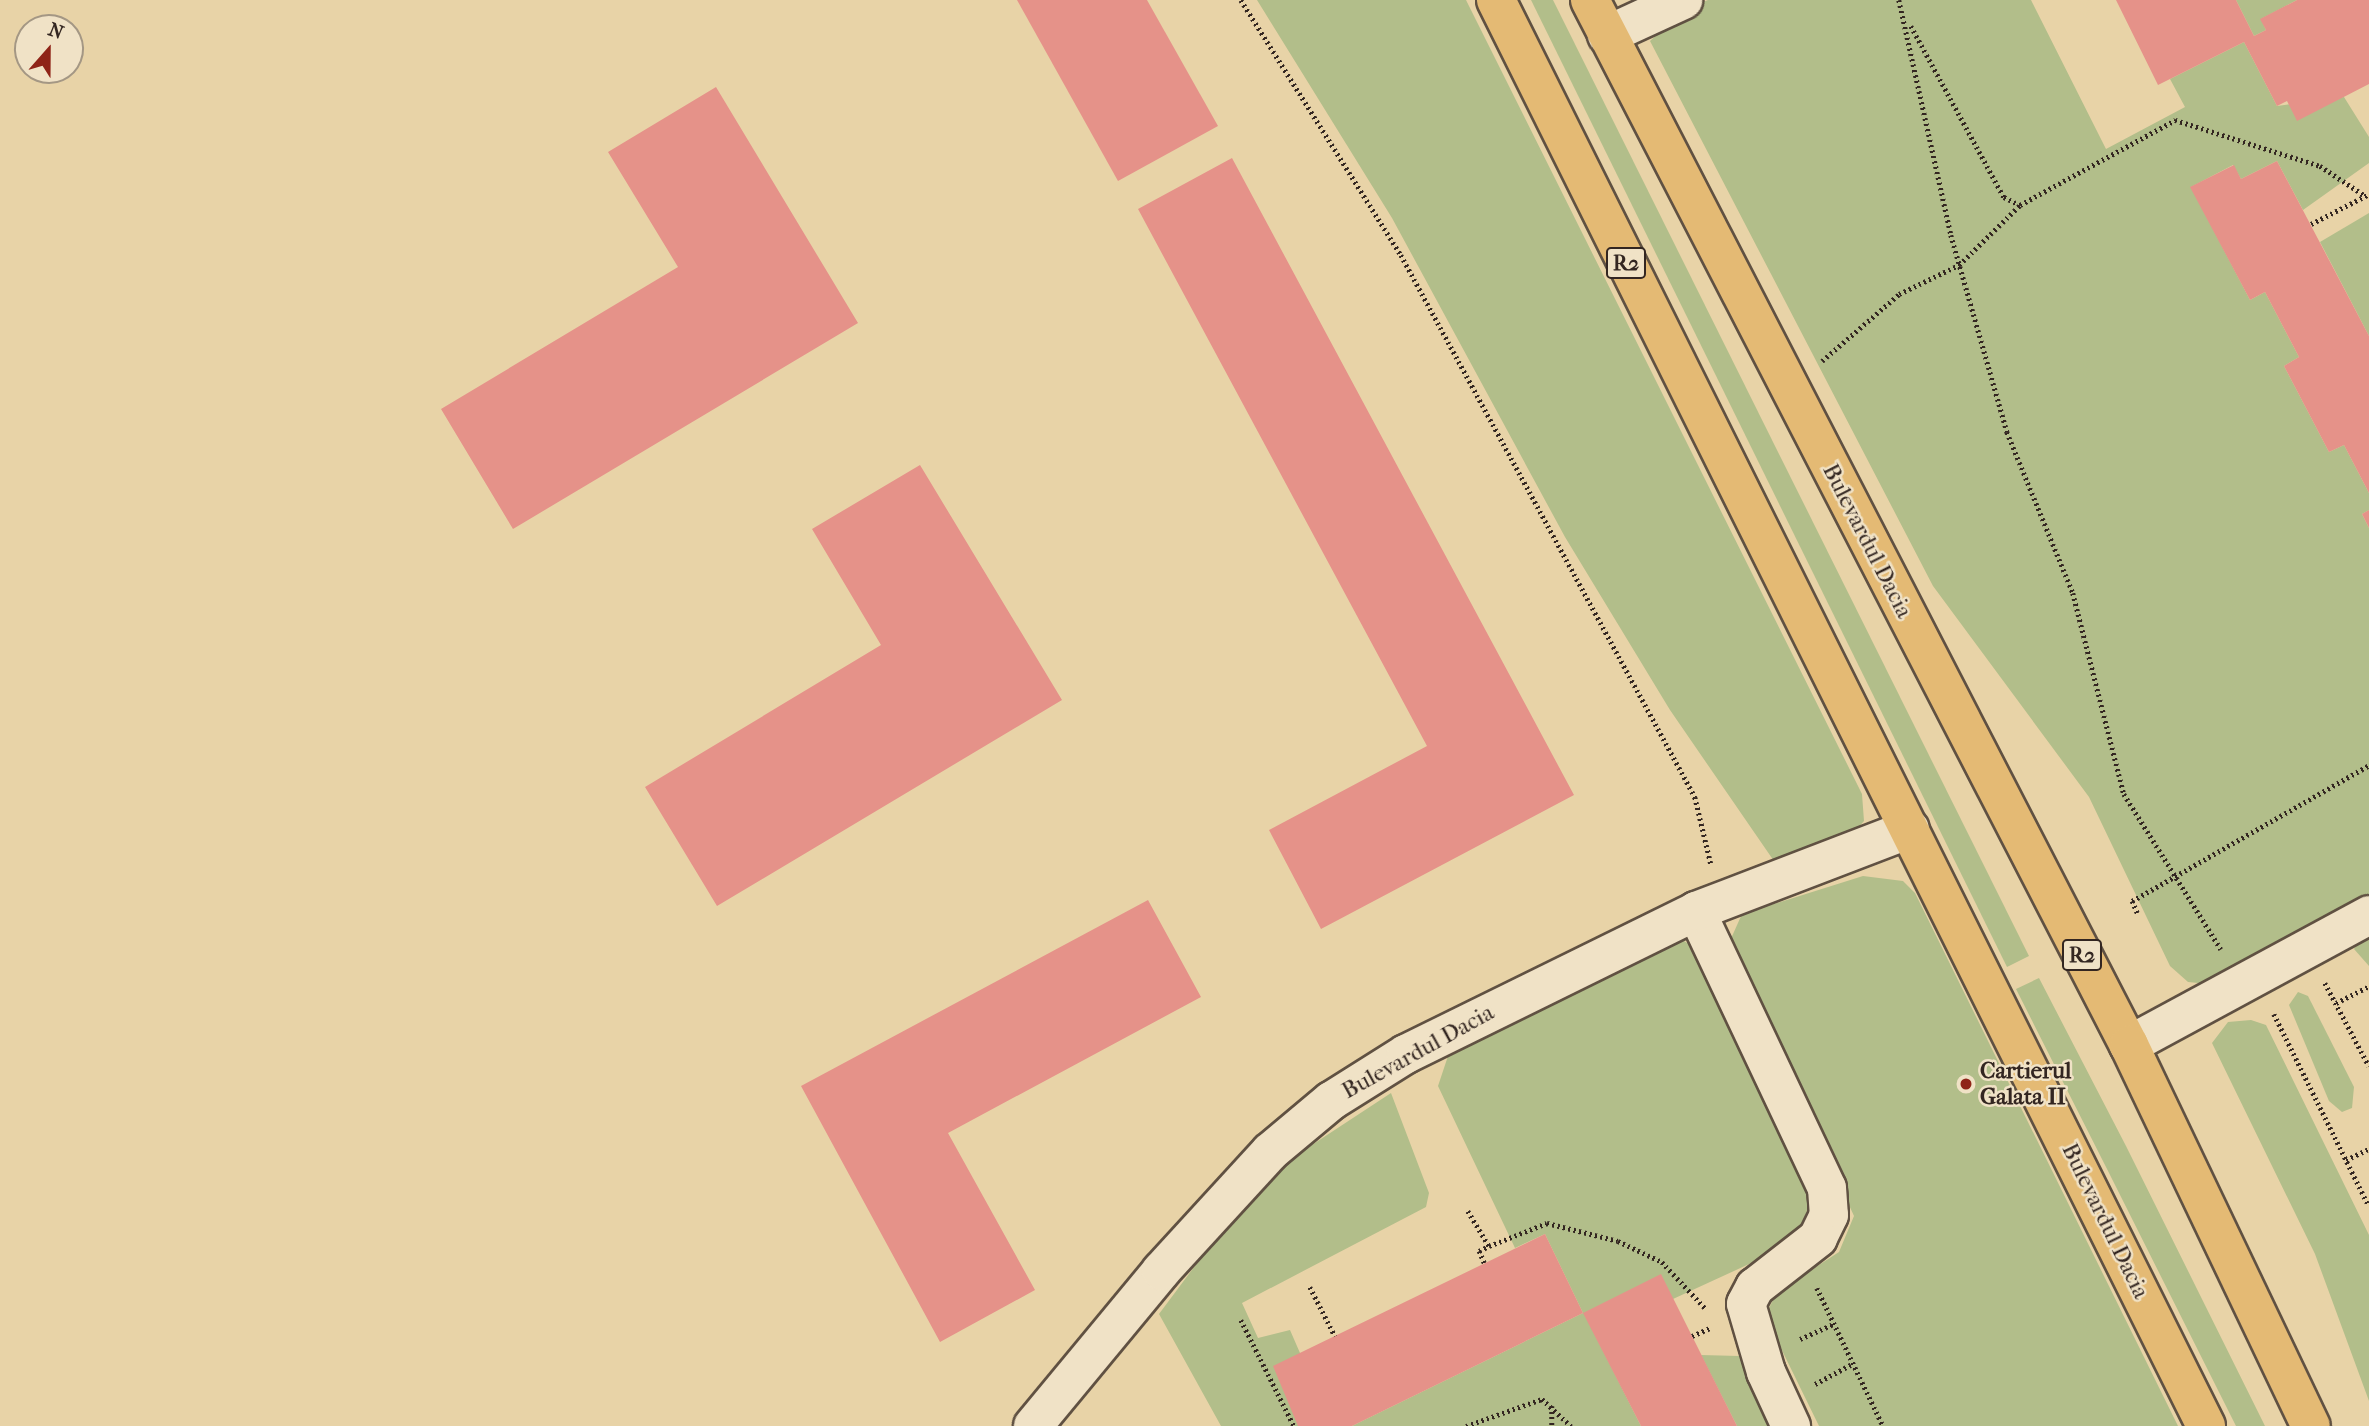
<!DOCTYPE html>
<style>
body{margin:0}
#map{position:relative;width:2369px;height:1426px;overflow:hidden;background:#e8d3a7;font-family:"IM FELL French Canon",serif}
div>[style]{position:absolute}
.green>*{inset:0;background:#b2be8a}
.building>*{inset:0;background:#e59289}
.path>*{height:4.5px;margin-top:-2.25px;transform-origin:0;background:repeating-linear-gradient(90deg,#332621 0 2px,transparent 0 5.5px)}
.roads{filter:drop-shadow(2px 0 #605142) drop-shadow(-2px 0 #605142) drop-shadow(0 2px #605142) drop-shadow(0 -2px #605142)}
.minor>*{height:38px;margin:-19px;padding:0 19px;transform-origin:19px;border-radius:19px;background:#f0e2c6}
.major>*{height:38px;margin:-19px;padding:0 19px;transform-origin:19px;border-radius:19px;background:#e4ba74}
.dots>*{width:19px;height:19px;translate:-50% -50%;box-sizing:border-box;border:4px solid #f0e2c6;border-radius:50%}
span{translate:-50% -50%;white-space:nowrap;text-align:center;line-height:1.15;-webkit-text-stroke:5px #f0e2c6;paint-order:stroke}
.shield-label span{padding:2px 5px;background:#f0e2c6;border:2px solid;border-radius:5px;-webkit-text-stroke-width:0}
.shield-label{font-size:21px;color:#332621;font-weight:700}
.street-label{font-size:23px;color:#332621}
.poi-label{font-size:23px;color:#332621;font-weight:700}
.left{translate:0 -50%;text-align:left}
.north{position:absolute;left:14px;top:14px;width:70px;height:70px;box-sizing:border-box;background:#f0e2c6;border:2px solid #a49784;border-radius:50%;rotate:21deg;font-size:19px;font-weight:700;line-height:28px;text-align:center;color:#332621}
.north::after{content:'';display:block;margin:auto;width:24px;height:32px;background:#8f2418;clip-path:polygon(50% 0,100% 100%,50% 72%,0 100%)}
</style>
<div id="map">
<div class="green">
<div style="clip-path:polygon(1257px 0,1466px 0,1862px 794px,1864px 821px,1850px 837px,1776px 864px,1670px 710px,1565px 537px,1392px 218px)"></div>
<div style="clip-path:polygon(1531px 0,1553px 0,2029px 956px,2007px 967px)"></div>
<div style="clip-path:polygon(1708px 0,2031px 0,2106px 149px,2185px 107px,2170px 79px,2244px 42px,2277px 106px,2344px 97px,2369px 137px,2369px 163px,2303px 210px,2277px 161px,2241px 179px,2233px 165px,2191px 187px,2250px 300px,2265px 292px,2299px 357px,2284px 366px,2329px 452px,2344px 445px,2369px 493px,2369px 510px,2362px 514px,2369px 528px,2369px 903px,2209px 984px,2188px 982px,2170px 966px,2089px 797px,1933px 586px,1650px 41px,1684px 10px)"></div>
<div style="clip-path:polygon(2236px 0,2297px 0,2261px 19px,2266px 30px,2254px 36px)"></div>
<div style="clip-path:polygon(2369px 213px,2369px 336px,2320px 242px)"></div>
<div style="clip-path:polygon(1863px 876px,1903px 881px,1915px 893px,2178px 1426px,1819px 1426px,1770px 1326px,1769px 1308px,1777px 1292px,1839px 1252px,1854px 1216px,1729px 943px,1742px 914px)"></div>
<div style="clip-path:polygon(2369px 927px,2369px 966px,2354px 949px)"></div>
<div style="clip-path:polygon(1680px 939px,1693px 946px,1811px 1199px,1802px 1225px,1784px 1248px,1673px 1299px,1584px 1313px,1641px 1426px,1352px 1426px,1583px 1313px,1545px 1234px,1515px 1248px,1438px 1086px,1450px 1050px)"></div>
<div style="clip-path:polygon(2039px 978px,2126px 1146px,2265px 1426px,2236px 1426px,2107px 1169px,2016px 989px)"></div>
<div style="clip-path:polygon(2298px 992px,2308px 996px,2354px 1087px,2352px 1108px,2342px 1112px,2329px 1101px,2289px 1005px)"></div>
<div style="clip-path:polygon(2251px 1020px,2266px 1025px,2369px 1235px,2369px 1401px,2315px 1254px,2212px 1043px,2228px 1022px)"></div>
<div style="clip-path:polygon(1391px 1093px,1429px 1193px,1426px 1207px,1242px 1303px,1258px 1338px,1290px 1330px,1300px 1353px,1298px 1426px,1221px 1426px,1159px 1314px,1242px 1203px,1289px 1160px)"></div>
<div style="clip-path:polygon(1701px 1355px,1739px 1356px,1773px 1426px,1737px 1426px)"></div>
</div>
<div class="building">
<div style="clip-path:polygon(1017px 0,1147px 0,1218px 126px,1118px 181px)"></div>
<div style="clip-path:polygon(2116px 0,2236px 0,2254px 36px,2266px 30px,2260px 19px,2297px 0,2369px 0,2369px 84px,2297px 121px,2287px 101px,2277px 106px,2244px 42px,2158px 85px)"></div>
<div style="clip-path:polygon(716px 87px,858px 323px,513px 529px,441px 409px,678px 267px,608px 152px)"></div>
<div style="clip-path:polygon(1232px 158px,1574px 795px,1321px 929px,1269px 830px,1427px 746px,1138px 209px)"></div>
<div style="clip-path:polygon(2277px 161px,2369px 336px,2369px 493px,2344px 445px,2329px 452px,2284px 366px,2299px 357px,2265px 292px,2250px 300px,2190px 187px,2234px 165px,2241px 179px)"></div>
<div style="clip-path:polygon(920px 465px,1062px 700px,717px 906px,645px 787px,881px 645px,812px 529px)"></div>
<div style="clip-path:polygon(2369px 510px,2369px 528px,2362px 514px)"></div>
<div style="clip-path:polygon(1148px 900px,1201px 997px,948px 1133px,1035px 1290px,940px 1342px,801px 1086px)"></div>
<div style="clip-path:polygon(1545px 1234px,1583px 1313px,1661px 1274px,1737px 1426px,1641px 1426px,1583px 1313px,1352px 1426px,1298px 1426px,1273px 1366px)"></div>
</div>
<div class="path">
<div style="left:1241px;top:0;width:301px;rotate:57.9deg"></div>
<div style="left:1401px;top:255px;width:617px;rotate:61.52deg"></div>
<div style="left:1695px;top:797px;width:69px;rotate:76.6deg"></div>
<div style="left:1899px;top:0;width:241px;rotate:77.5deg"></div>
<div style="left:1951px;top:235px;width:205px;rotate:74.1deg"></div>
<div style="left:2007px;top:432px;width:174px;rotate:67.7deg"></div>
<div style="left:2073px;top:593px;width:207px;rotate:75.8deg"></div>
<div style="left:2124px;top:794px;width:183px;rotate:58deg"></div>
<div style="left:1911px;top:26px;width:195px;rotate:61.5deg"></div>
<div style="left:2004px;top:197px;width:18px;rotate:27deg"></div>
<div style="left:2020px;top:205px;width:177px;rotate:-28.7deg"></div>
<div style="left:2175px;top:120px;width:152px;rotate:17.6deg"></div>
<div style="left:2320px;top:166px;width:53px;rotate:33.4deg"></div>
<div style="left:2311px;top:224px;width:65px;rotate:-27.3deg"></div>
<div style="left:1822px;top:361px;width:102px;rotate:-41deg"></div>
<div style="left:1899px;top:294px;width:67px;rotate:-25.8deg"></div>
<div style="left:1959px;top:265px;width:86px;rotate:-44.5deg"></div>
<div style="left:2137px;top:913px;width:13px;rotate:-113deg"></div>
<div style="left:2132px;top:901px;width:273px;rotate:-29.8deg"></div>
<div style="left:2325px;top:983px;width:94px;rotate:62.1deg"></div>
<div style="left:2336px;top:1003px;width:37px;rotate:-27deg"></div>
<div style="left:2274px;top:1014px;width:214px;rotate:63.7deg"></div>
<div style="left:2346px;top:1160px;width:25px;rotate:-26deg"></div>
<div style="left:1468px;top:1211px;width:41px;rotate:59deg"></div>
<div style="left:1489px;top:1246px;width:62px;rotate:-21.6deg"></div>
<div style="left:1547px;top:1223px;width:73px;rotate:14.2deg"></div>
<div style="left:1618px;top:1241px;width:49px;rotate:25.5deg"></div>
<div style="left:1662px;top:1262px;width:64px;rotate:46.9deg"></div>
<div style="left:1484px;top:1263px;width:13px;rotate:-113deg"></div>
<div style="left:1479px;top:1251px;width:11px;rotate:-27deg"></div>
<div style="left:1310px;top:1287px;width:55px;rotate:63deg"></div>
<div style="left:1817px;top:1288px;width:153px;rotate:64.4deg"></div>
<div style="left:1241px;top:1320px;width:119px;rotate:63.4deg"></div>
<div style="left:1692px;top:1336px;width:20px;rotate:-24deg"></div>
<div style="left:1800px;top:1339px;width:36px;rotate:-24deg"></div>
<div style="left:1815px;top:1384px;width:42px;rotate:-28.4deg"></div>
<div style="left:1552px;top:1406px;width:20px;rotate:90deg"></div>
<div style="left:1466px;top:1426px;width:81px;rotate:-19.6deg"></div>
<div style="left:1542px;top:1399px;width:40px;rotate:43deg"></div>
</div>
<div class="roads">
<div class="minor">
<div style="left:1607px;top:35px;width:84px;rotate:-24.7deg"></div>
<div style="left:1696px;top:911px;width:306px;rotate:64.7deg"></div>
<div style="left:1827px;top:1188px;width:27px;rotate:86deg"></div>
<div style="left:1829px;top:1215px;width:25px;rotate:116deg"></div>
<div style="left:1818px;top:1238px;width:80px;rotate:142.1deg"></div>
<div style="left:1755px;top:1287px;width:19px;rotate:118deg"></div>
<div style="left:1746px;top:1304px;width:71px;rotate:73.6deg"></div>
<div style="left:1766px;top:1372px;width:60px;rotate:65.2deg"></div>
<div style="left:2129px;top:1045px;width:273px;rotate:-28.4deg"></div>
<div style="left:1033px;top:1426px;width:201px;rotate:-50.4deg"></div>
<div style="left:1161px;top:1271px;width:161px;rotate:-47.5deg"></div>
<div style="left:1270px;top:1152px;width:80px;rotate:-39.9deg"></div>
<div style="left:1331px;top:1101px;width:89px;rotate:-32.1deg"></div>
<div style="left:1406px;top:1054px;width:323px;rotate:-26.2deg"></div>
<div style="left:1696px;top:911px;width:229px;rotate:-21deg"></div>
</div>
<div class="major">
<div style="left:1496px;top:0;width:1593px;rotate:63.53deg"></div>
<div style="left:1590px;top:0;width:1176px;rotate:62.72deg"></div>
<div style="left:2129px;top:1045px;width:422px;rotate:64.5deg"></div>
</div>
</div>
<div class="dots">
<div style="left:1966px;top:1084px;background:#8f2418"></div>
</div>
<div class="shield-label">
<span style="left:1626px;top:263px">R2</span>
<span style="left:2082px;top:955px">R2</span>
</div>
<div class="street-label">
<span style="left:1867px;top:541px;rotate:63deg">Bulevardul Dacia</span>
<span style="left:1418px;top:1052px;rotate:-29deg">Bulevardul Dacia</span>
<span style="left:2105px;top:1221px;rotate:64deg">Bulevardul Dacia</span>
</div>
<div class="poi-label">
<span class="left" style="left:1980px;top:1084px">Cartierul<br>Galata II</span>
</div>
<div class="north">N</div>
</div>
